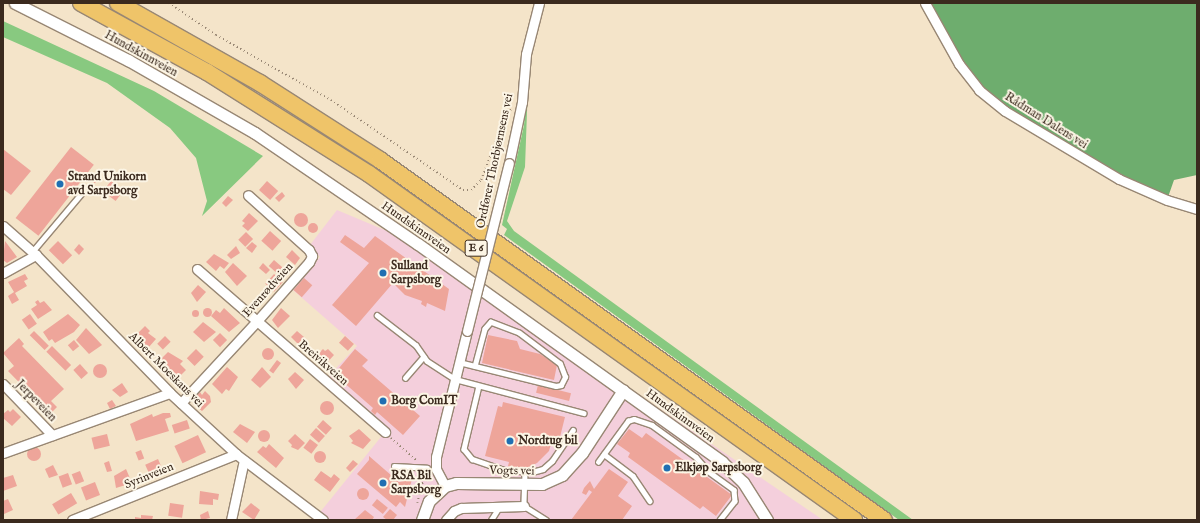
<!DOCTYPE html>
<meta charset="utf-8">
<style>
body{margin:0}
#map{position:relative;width:1200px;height:523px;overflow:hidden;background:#f4e4c9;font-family:"IM FELL English",serif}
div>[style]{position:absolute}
.built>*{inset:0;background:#f4cfdc}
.green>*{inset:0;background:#88c980}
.forest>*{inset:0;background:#6ead6e}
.building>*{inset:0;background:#eea59a;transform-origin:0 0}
.round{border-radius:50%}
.path>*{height:1.5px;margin-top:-0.75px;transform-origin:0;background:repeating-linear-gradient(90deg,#988774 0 1px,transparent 0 4px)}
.roads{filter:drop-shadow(1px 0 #988774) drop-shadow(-1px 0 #988774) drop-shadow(0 1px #988774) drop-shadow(0 -1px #988774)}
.service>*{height:4.5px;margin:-2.25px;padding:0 2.25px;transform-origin:2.25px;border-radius:2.25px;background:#fff}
.minor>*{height:9px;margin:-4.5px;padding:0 4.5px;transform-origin:4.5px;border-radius:4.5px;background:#fff}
.tertiary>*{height:11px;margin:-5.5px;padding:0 5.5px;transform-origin:5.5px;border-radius:5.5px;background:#fff}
.motorway>*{height:16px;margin:-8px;padding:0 8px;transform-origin:8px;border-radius:8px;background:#efc469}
.bridges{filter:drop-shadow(1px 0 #988774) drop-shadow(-1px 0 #988774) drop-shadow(0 1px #988774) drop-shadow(0 -1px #988774)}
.minor-bridge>*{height:9px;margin:-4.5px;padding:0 4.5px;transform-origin:4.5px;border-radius:4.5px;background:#fff}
.dots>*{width:11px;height:11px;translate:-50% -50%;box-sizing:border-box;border:2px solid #fcf5e5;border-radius:50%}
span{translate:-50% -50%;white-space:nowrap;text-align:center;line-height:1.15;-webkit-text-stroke:4px #fcf5e5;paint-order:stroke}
.shield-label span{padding:1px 3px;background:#fcf5e5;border:1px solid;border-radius:3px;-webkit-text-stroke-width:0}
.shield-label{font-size:11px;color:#3b2a1e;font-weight:700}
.street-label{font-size:12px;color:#3b2a1e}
.poi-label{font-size:12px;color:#3b2a1e;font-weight:700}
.left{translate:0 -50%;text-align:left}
.frame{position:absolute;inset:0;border:4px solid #3b2a1e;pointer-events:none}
</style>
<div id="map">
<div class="built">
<div style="clip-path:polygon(337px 210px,418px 244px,823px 520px,323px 520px,317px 516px,385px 432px,325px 380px,357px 346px,293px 290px,320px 257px,310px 245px)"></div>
</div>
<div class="green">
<div style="clip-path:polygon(3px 21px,154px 91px,263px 156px,202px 216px,207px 201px,196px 158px,170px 128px,107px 83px,3px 37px)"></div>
<div style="clip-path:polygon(528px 85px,525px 167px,507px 221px,514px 231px,913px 520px,899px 520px,504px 235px,507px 229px,502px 225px,524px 125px)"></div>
</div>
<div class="forest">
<div style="clip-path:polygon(925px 3px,1197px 3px,1197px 175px,1174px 180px,1167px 200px,1119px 179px,979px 90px)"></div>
</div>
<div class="building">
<div style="left:71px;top:147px;width:29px;height:90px;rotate:38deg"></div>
<div style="clip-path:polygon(3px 149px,31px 171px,11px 195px,3px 189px)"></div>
<div style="left:97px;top:171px;width:6px;height:11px;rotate:39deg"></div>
<div style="left:111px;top:181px;width:16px;height:13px;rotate:38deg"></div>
<div style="left:267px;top:181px;width:15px;height:12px;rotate:42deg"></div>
<div style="clip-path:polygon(282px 192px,285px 196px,279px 202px,275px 198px)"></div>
<div style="clip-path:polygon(228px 196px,233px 200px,226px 207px,222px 203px)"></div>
<div class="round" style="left:294px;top:213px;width:14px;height:14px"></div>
<div style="clip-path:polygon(249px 213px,258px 221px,248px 231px,242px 226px,245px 223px,242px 221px)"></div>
<div class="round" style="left:308px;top:223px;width:10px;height:10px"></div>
<div style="left:270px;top:231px;width:15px;height:13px;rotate:42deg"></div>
<div style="left:246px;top:232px;width:10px;height:11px;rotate:45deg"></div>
<div style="clip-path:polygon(345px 235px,364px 248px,375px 236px,449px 289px,445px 311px,427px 303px,426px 307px,421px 304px,422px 301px,405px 295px,393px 283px,356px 326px,332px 305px,369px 263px,340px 242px)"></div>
<div style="clip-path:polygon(5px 241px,17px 257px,7px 263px,3px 260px)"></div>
<div style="left:58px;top:241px;width:20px;height:13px;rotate:45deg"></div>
<div style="clip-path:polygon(252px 242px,257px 246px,252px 253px,246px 248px)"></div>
<div style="clip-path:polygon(79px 244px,84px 249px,79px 255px,74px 250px)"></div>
<div style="clip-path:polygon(236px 246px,240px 253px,231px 259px,227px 255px)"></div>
<div style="clip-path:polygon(292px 250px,300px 258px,295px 265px,286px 257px)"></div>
<div style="clip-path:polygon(214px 254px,229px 263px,224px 269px,220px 266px,216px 271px,206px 262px)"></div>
<div style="left:274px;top:260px;width:11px;height:8px;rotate:41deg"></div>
<div style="clip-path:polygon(233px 263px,247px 276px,237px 286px,225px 272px)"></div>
<div style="clip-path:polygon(263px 263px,270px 270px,266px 274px,259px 268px)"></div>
<div style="clip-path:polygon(25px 274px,28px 279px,24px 281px,27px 286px,15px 293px,19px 300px,12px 304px,8px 296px,14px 292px,8px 282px)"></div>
<div style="left:274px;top:274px;width:12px;height:13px;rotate:42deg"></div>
<div style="left:304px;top:278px;width:11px;height:16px;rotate:41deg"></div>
<div style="clip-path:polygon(198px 285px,206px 292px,197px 302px,191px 293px)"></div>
<div style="clip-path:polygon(38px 300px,40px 303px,44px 301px,52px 310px,38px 319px,31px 309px,37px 305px,35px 302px)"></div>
<div class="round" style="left:202.5px;top:307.5px;width:9px;height:9px"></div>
<div style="clip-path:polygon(224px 308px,240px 323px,229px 332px,211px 316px,216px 310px,220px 313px)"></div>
<div style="clip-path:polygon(281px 308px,290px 316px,278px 328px,272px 320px)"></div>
<div class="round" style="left:191.5px;top:309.5px;width:7px;height:7px"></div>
<div style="left:30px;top:314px;width:12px;height:10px;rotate:55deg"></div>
<div style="clip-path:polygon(68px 314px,80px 325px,74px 332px,55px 343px,52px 339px,49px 341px,43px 332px)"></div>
<div style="clip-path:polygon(203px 322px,216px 332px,204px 342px,193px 332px)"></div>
<div style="clip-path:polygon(145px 326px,150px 331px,148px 333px,156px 339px,148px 348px,136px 335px)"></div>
<div style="clip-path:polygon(86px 328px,102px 345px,89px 354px,76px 340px)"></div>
<div style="left:34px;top:331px;width:21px;height:6px;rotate:45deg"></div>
<div style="clip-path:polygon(297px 331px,304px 337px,298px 344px,291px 337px)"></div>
<div style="left:220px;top:333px;width:10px;height:10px;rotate:45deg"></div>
<div style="clip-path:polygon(488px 335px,517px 341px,520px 349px,540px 354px,557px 365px,554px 380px,482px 363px)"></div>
<div style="left:165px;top:336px;width:8px;height:11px;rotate:45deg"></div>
<div style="left:345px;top:336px;width:12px;height:9px;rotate:42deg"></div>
<div style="clip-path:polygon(19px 338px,24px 344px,22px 346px,64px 389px,51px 401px,57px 407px,50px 414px,8px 371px,14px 366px,3px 353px)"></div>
<div style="left:74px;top:340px;width:8px;height:8px;rotate:50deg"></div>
<div style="left:52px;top:346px;width:27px;height:8px;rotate:45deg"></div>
<div class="round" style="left:262px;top:348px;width:12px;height:12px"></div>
<div style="left:196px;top:349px;width:11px;height:13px;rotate:45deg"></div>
<div style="clip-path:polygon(323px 349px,325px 351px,328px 349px,334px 355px,324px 366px,315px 357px)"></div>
<div style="clip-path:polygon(355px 349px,368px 360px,362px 366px,420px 416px,403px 435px,377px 412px,375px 415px,371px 411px,373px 408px,334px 374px)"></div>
<div style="clip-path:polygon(168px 352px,183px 361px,180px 364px,186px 370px,178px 378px,160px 360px)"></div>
<div style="left:277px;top:360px;width:5px;height:13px;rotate:37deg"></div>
<div style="left:80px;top:364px;width:12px;height:9px;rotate:48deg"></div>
<div class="round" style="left:93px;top:364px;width:14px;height:14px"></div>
<div style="clip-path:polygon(227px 367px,238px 377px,229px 391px,226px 389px,222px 394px,212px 384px)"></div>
<div style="clip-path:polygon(262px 367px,271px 377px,260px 388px,251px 380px)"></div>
<div style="clip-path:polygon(295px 372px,304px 380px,296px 389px,288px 379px)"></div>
<div style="clip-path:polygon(122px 383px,128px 392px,120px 397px,112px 390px)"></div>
<div style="left:538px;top:385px;width:34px;height:8px;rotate:14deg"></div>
<div style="clip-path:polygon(205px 391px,210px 396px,211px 402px,202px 411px,193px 404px,193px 399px,200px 392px,202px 395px)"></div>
<div style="clip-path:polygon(112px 400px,116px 406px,110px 409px,107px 403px)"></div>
<div class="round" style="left:320px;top:401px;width:14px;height:14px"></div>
<div style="clip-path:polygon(503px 402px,565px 417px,559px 441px,552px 440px,549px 451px,537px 463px,529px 467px,511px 467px,508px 466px,509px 462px,485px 456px,498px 406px,502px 407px)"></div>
<div style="clip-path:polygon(13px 409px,21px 417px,12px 426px,3px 418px,3px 414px,8px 410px,10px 412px)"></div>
<div style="clip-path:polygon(163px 413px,170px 413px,171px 417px,165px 419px,169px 431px,136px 441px,130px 424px,152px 414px,153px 417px)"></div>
<div style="left:187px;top:420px;width:9px;height:16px;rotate:72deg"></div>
<div style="left:323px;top:420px;width:12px;height:9px;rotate:42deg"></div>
<div style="clip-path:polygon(240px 424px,255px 432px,247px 443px,233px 432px)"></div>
<div style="left:316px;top:428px;width:12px;height:9px;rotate:42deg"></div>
<div style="clip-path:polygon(359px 429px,371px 440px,363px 449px,351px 443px,353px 441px,349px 436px)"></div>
<div style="clip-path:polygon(629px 429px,642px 438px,646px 433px,732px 495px,716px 516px,703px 506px,700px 509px,628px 457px,630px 453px,617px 444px)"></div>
<div class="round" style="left:258px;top:430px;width:12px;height:12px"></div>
<div style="left:107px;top:434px;width:12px;height:16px;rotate:76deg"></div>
<div style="clip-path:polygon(295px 434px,305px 443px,298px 450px,291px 447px,292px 445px,288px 441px)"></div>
<div style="left:198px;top:435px;width:19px;height:26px;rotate:65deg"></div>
<div style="left:310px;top:439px;width:10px;height:11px;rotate:37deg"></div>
<div style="clip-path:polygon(269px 444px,284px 458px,276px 468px,257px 452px,263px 446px,266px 448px)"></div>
<div class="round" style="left:27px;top:447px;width:14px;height:14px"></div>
<div style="left:141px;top:450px;width:9px;height:6px;rotate:69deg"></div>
<div class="round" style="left:314px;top:451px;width:12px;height:12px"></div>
<div style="clip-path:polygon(369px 456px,399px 482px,412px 479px,405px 507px,400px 502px,396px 507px,357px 474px,369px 460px)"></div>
<div style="left:158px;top:459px;width:12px;height:14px;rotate:66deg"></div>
<div style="clip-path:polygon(353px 460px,358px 464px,350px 472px,346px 468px)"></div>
<div style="clip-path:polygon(109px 461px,112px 471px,107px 472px,104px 463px)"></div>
<div style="clip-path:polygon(53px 465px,58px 475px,49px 478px,45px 469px)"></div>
<div style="clip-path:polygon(126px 469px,132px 483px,116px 488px,114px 476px)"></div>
<div style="clip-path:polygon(609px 469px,628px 482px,618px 496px,632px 506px,622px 520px,571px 520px,592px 492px,589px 490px,586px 495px,582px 493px,584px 488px,590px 481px,594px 489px)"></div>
<div style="left:80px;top:471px;width:11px;height:9px;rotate:68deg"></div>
<div style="clip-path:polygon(321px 471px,331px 478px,334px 474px,340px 479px,330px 492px,314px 480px)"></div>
<div style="left:68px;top:473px;width:12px;height:10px;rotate:70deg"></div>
<div style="clip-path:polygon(13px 475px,17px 486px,3px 491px,3px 478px)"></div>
<div style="left:95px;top:482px;width:14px;height:15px;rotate:69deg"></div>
<div class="round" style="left:357px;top:488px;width:12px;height:12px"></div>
<div style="clip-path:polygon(200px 491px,219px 494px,218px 500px,213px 499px,213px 505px,199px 504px)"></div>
<div style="left:71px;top:493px;width:12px;height:22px;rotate:59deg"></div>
<div style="clip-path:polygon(8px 499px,13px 510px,4px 514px,3px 501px)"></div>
<div style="left:377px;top:499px;width:14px;height:8px;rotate:39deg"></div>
<div style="left:170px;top:503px;width:14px;height:13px;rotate:8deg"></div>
<div style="clip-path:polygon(251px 503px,260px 510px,254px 520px,242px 512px)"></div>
<div style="clip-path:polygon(390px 509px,397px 515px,393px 520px,387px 520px,383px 517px)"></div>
<div style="clip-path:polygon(365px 510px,374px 517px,372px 520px,354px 520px)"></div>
<div style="clip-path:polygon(208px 511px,210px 518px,201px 520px,200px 515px)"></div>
<div style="clip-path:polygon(141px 515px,153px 516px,152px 520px,135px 520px,135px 517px,141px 518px)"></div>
</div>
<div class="path">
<div style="left:169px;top:3px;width:57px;rotate:34.2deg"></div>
<div style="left:216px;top:35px;width:132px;rotate:29.5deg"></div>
<div style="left:331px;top:100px;width:160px;rotate:34.3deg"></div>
<div style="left:463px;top:190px;width:8px"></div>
<div style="left:471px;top:190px;width:14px;rotate:-45deg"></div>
<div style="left:481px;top:180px;width:60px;rotate:-69.4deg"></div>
<div style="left:502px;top:124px;width:17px;rotate:-59deg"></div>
<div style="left:391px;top:438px;width:35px;rotate:41deg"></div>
<div style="left:417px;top:503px;width:30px;rotate:-75deg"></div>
</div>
<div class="roads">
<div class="service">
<div style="left:32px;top:252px;width:76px;rotate:-49.8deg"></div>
<div style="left:377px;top:315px;width:49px;rotate:37.6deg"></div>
<div style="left:416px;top:345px;width:19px;rotate:55deg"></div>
<div style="left:427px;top:361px;width:33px;rotate:33deg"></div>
<div style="left:455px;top:379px;width:133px;rotate:14.8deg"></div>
<div style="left:459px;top:362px;width:16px;rotate:14deg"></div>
<div style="left:475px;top:366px;width:83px;rotate:13.9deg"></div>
<div style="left:556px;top:386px;width:5px;rotate:-11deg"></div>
<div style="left:561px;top:385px;width:9px;rotate:-63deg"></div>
<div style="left:565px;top:377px;width:14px;rotate:-111deg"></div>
<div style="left:560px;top:364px;width:51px;rotate:-142.9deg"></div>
<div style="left:519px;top:333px;width:30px;rotate:-159deg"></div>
<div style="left:491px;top:322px;width:9px;rotate:131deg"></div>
<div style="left:485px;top:329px;width:38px;rotate:105deg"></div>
<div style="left:405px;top:378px;width:28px;rotate:-49deg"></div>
<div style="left:479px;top:386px;width:65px;rotate:103.4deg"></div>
<div style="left:464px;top:449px;width:13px;rotate:51deg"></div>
<div style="left:472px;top:459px;width:34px;rotate:19deg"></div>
<div style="left:504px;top:470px;width:28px;rotate:4deg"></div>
<div style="left:532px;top:472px;width:11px;rotate:-15deg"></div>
<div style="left:543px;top:469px;width:12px;rotate:-42deg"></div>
<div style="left:552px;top:461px;width:37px;rotate:-56deg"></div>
<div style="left:604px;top:454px;width:36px;rotate:37deg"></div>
<div style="left:633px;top:476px;width:30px;rotate:56deg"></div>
<div style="left:598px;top:462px;width:51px;rotate:-53.8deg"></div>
<div style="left:628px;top:421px;width:6px;rotate:-18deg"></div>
<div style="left:634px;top:419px;width:19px;rotate:18deg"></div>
<div style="left:652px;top:425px;width:54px;rotate:36deg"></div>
<div style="left:696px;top:457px;width:18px;rotate:49deg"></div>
<div style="left:708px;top:471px;width:32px;rotate:36deg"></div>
<div style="left:734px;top:490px;width:11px;rotate:85deg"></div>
<div style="left:735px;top:501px;width:24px;rotate:128deg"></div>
<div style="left:394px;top:466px;width:33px;rotate:3deg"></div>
<div style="left:525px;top:473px;width:33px;rotate:92deg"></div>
<div style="left:524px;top:506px;width:26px;rotate:32deg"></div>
<div style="left:491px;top:520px;width:15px;rotate:-58deg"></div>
</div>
<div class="minor">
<div style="left:925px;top:3px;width:70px;rotate:60.9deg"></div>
<div style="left:959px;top:64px;width:33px;rotate:52deg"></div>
<div style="left:979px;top:90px;width:33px;rotate:39deg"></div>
<div style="left:1005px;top:111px;width:133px;rotate:30.8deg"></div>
<div style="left:1119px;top:179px;width:52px;rotate:23.6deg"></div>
<div style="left:1167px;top:200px;width:31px;rotate:17deg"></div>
<div style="left:509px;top:163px;width:62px;rotate:-78deg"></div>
<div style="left:522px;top:102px;width:48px;rotate:-85.2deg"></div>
<div style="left:526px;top:54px;width:53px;rotate:-75.7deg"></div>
<div style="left:3px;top:226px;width:44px;rotate:41.3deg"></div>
<div style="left:36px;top:255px;width:192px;rotate:45.8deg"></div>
<div style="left:170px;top:393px;width:90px;rotate:42.7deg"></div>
<div style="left:236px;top:454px;width:109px;rotate:37.2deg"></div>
<div style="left:197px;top:269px;width:249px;rotate:40.9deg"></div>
<div style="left:3px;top:273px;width:38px;rotate:-29deg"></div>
<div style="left:3px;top:384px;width:71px;rotate:46.1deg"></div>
<div style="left:181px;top:403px;width:112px;rotate:-47.2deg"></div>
<div style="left:257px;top:321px;width:79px;rotate:-48.6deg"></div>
<div style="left:309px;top:262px;width:7px;rotate:-63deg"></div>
<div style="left:312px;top:256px;width:7px;rotate:-117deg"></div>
<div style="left:309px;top:250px;width:82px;rotate:-138deg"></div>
<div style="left:3px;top:453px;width:177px;rotate:-19.8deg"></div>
<div style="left:445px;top:486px;width:19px;rotate:-118deg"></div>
<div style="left:436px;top:469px;width:12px;rotate:-90deg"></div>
<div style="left:436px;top:457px;width:130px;rotate:-76.2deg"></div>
<div style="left:72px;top:520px;width:177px;rotate:-21.9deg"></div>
<div style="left:231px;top:520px;width:61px;rotate:-77.8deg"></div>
<div style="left:446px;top:520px;width:12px;rotate:-48deg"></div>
<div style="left:454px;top:511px;width:8px;rotate:-23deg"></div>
<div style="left:461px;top:508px;width:63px;rotate:-1.8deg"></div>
</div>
<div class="tertiary">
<div style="left:15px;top:3px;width:127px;rotate:26.8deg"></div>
<div style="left:128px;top:60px;width:146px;rotate:29.9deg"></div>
<div style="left:255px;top:133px;width:197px;rotate:34.3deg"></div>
<div style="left:418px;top:244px;width:374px;rotate:35.6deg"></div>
<div style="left:722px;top:462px;width:29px;rotate:44deg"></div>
<div style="left:743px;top:482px;width:45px;rotate:57.7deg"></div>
<div style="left:422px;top:520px;width:20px;rotate:-70deg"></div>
<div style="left:429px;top:501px;width:22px;rotate:-43deg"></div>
<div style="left:445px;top:486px;width:11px;rotate:-15deg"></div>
<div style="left:456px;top:483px;width:86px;rotate:0.7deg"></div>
<div style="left:542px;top:484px;width:22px;rotate:-24deg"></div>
<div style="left:562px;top:475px;width:30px;rotate:-48deg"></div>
<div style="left:582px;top:453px;width:75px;rotate:-56.9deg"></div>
</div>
<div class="motorway">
<div style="left:81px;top:3px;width:144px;rotate:28.7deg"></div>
<div style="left:207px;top:72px;width:191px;rotate:32.2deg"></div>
<div style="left:369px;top:174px;width:596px;rotate:35.5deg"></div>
<div style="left:118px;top:3px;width:163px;rotate:29.4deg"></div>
<div style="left:260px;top:83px;width:143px;rotate:32.7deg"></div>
<div style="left:380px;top:160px;width:619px;rotate:35.54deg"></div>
</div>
</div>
<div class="bridges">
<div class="minor-bridge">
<div style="left:467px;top:331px;width:173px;rotate:-76deg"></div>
</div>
</div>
<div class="dots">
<div style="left:60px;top:184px;background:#1f6fb2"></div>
<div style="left:383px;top:273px;background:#1f6fb2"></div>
<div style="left:383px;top:401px;background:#1f6fb2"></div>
<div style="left:510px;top:441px;background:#1f6fb2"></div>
<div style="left:667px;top:468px;background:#1f6fb2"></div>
<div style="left:383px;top:483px;background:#1f6fb2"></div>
</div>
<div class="shield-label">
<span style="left:476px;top:248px">E 6</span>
</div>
<div class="street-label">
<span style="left:141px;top:54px;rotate:29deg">Hundskinnveien</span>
<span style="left:1046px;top:121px;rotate:32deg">Rådman Dalens vei</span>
<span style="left:495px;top:161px;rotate:-78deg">Ordfører Thorbjørnsens vei</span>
<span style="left:416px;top:228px;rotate:35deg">Hundskinnveien</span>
<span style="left:268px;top:290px;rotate:-48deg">Evenrødveien</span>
<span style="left:323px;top:363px;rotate:41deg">Breivikveien</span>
<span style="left:166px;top:370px;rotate:45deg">Albert Moeskaus vei</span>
<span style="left:36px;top:401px;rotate:46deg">Jerpeveien</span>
<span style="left:680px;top:416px;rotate:36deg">Hundskinnveien</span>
<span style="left:512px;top:471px;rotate:1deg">Vogts vei</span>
<span style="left:149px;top:476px;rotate:-22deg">Syrinveien</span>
</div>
<div class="poi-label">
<span class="left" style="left:68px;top:184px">Strand Unikorn<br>avd Sarpsborg</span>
<span class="left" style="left:391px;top:273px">Sulland<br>Sarpsborg</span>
<span class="left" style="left:391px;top:401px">Borg ComIT</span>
<span class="left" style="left:518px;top:441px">Nordtug bil</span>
<span class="left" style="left:675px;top:468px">Elkjøp Sarpsborg</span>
<span class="left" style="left:391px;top:483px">RSA Bil<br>Sarpsborg</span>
</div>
<div class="frame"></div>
</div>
